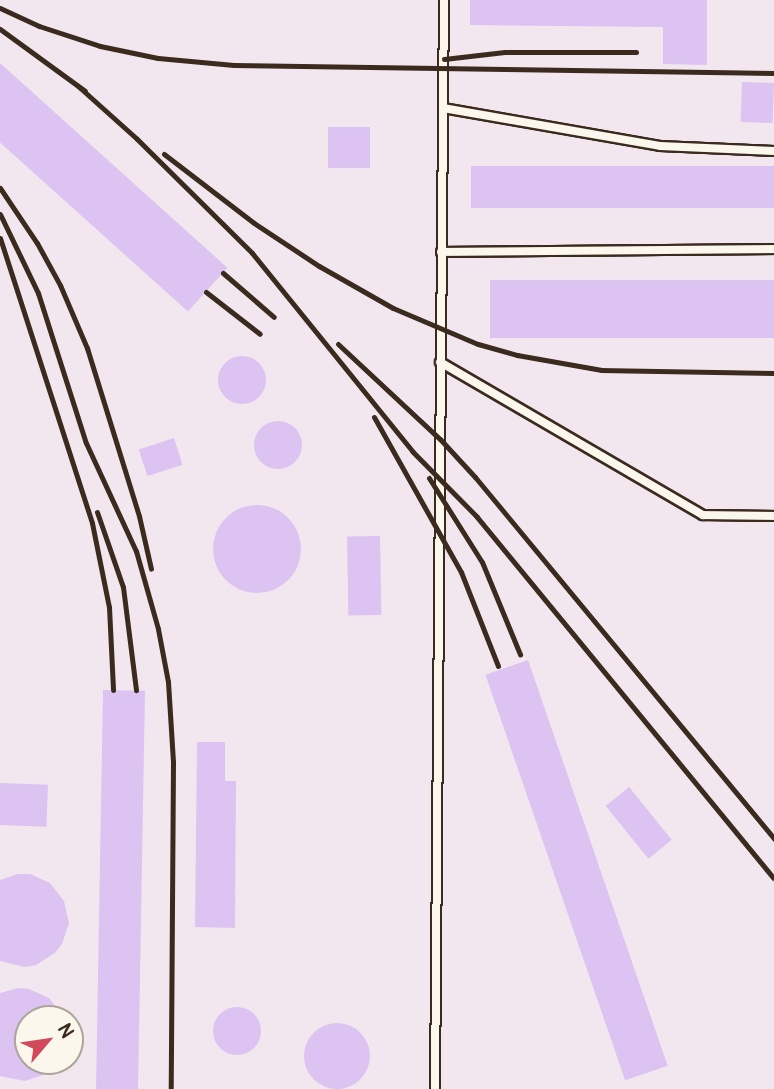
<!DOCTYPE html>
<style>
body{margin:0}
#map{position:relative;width:774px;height:1089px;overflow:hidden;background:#fbf7ec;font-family:Pangolin,sans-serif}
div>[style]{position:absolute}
.built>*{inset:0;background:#f2e7ee}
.building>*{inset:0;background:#dcc3f2;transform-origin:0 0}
.round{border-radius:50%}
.roads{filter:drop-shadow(2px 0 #3b2a1e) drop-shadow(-2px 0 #3b2a1e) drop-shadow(0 2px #3b2a1e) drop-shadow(0 -2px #3b2a1e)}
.service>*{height:8px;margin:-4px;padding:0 4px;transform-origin:4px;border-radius:4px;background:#fbf7ec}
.rail>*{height:5px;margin:-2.5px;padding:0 2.5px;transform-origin:2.5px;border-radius:2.5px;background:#3b2a1e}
span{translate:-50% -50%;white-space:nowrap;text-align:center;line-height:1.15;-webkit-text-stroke:7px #fbf7ec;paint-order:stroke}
.north{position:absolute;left:14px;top:1005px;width:70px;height:70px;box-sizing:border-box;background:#fbf7ec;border:2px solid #aea59a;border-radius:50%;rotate:61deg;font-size:19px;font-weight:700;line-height:28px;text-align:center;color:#3b2a1e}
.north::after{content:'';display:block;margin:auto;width:24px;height:32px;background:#d1495b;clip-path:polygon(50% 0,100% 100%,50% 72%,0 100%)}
</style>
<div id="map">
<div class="built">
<div style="clip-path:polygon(evenodd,0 0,774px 0,774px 1089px,0 1089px,0 0,28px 1019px,70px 1019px,70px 1061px,28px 1061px,28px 1019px)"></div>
</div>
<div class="building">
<div style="clip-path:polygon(470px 0,707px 0,707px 65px,663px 64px,663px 27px,470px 25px)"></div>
<div style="left:0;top:63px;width:306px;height:59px;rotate:42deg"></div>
<div style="left:742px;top:82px;width:32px;height:40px;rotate:2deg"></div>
<div style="left:370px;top:127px;width:41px;height:42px;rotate:90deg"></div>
<div style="left:471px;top:166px;width:303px;height:42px"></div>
<div style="left:490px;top:280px;width:284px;height:58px"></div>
<div class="round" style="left:218px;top:356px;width:48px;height:48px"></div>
<div class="round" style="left:254px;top:421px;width:48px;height:48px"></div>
<div style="left:174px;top:438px;width:28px;height:37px;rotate:72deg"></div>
<div class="round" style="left:213px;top:505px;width:88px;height:88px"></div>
<div style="left:380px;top:536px;width:79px;height:33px;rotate:89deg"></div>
<div style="left:528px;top:660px;width:429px;height:45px;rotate:71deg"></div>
<div style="left:103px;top:690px;width:42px;height:399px;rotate:1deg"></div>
<div style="clip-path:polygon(197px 742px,225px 742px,225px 781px,236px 781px,235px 928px,195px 927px)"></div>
<div style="left:0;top:783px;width:48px;height:42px;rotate:2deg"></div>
<div style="left:629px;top:787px;width:68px;height:30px;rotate:51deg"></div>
<div style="clip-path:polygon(18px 874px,30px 874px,50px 883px,64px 901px,69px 923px,62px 944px,55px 953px,36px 965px,25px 967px,0 961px,0 880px)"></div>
<div style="clip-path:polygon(18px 988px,29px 989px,49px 998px,65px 1019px,28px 1019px,28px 1061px,60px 1061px,46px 1074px,25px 1081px,0 1076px,0 993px)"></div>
<div class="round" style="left:213px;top:1007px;width:48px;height:48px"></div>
<div class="round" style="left:304px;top:1023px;width:66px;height:66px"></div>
</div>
<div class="roads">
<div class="service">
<div style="left:443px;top:108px;width:220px;rotate:9.9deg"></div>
<div style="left:660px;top:146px;width:114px;rotate:2.5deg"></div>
<div style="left:441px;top:252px;width:333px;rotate:-0.5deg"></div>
<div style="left:440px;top:362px;width:304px;rotate:30.2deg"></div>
<div style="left:703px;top:515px;width:71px;rotate:0.8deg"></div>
<div style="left:435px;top:1089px;width:1089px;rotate:-89.53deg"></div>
</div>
</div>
<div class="rail">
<div style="left:0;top:8px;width:43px;rotate:24.8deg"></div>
<div style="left:39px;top:26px;width:64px;rotate:18.2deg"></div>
<div style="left:100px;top:46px;width:59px;rotate:11.7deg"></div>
<div style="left:158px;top:58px;width:76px;rotate:5.3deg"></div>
<div style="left:234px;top:65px;width:540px;rotate:0.85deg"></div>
<div style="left:0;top:29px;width:105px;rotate:36.1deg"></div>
<div style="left:444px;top:59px;width:61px;rotate:-6.5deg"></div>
<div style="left:505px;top:52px;width:131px"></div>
<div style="left:78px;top:86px;width:79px;rotate:41.9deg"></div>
<div style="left:137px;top:139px;width:162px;rotate:44.7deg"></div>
<div style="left:252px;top:253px;width:256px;rotate:51deg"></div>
<div style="left:413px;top:452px;width:91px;rotate:45.4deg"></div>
<div style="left:477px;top:517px;width:467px;rotate:50.6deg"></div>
<div style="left:164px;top:154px;width:113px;rotate:37.5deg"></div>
<div style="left:254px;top:223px;width:78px;rotate:33.5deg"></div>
<div style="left:319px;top:266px;width:85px;rotate:29.6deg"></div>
<div style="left:393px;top:308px;width:92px;rotate:23deg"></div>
<div style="left:478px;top:344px;width:41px;rotate:15.8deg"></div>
<div style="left:517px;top:355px;width:86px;rotate:10deg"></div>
<div style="left:602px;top:370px;width:172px;rotate:1deg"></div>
<div style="left:0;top:188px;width:66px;rotate:56.1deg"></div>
<div style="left:37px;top:243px;width:48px;rotate:61.3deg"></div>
<div style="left:60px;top:285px;width:69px;rotate:66.8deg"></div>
<div style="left:87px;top:348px;width:176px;rotate:72.8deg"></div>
<div style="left:139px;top:516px;width:54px;rotate:77.2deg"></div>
<div style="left:0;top:214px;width:88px;rotate:64.3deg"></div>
<div style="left:38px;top:293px;width:157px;rotate:72.3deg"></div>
<div style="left:86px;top:443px;width:119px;rotate:65.2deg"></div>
<div style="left:136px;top:551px;width:81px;rotate:74.2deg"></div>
<div style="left:158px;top:629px;width:54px;rotate:79.3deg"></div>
<div style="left:168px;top:682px;width:80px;rotate:86.4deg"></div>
<div style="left:173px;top:762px;width:327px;rotate:90.4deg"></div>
<div style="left:0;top:238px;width:299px;rotate:72.1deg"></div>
<div style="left:92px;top:523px;width:86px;rotate:78.6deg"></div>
<div style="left:109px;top:607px;width:83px;rotate:87.2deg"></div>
<div style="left:223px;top:273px;width:67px;rotate:40.8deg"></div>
<div style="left:206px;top:292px;width:68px;rotate:37.9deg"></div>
<div style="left:338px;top:344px;width:139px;rotate:43deg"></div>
<div style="left:440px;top:439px;width:52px;rotate:47.4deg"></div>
<div style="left:475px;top:477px;width:470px;rotate:50.4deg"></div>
<div style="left:374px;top:417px;width:178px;rotate:60.7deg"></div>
<div style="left:461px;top:572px;width:101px;rotate:68.5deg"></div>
<div style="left:429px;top:478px;width:99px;rotate:57.8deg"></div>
<div style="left:482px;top:562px;width:100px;rotate:67.6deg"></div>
<div style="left:97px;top:512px;width:79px;rotate:70.9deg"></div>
<div style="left:123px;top:587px;width:104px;rotate:82.8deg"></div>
</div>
<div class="north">N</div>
</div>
